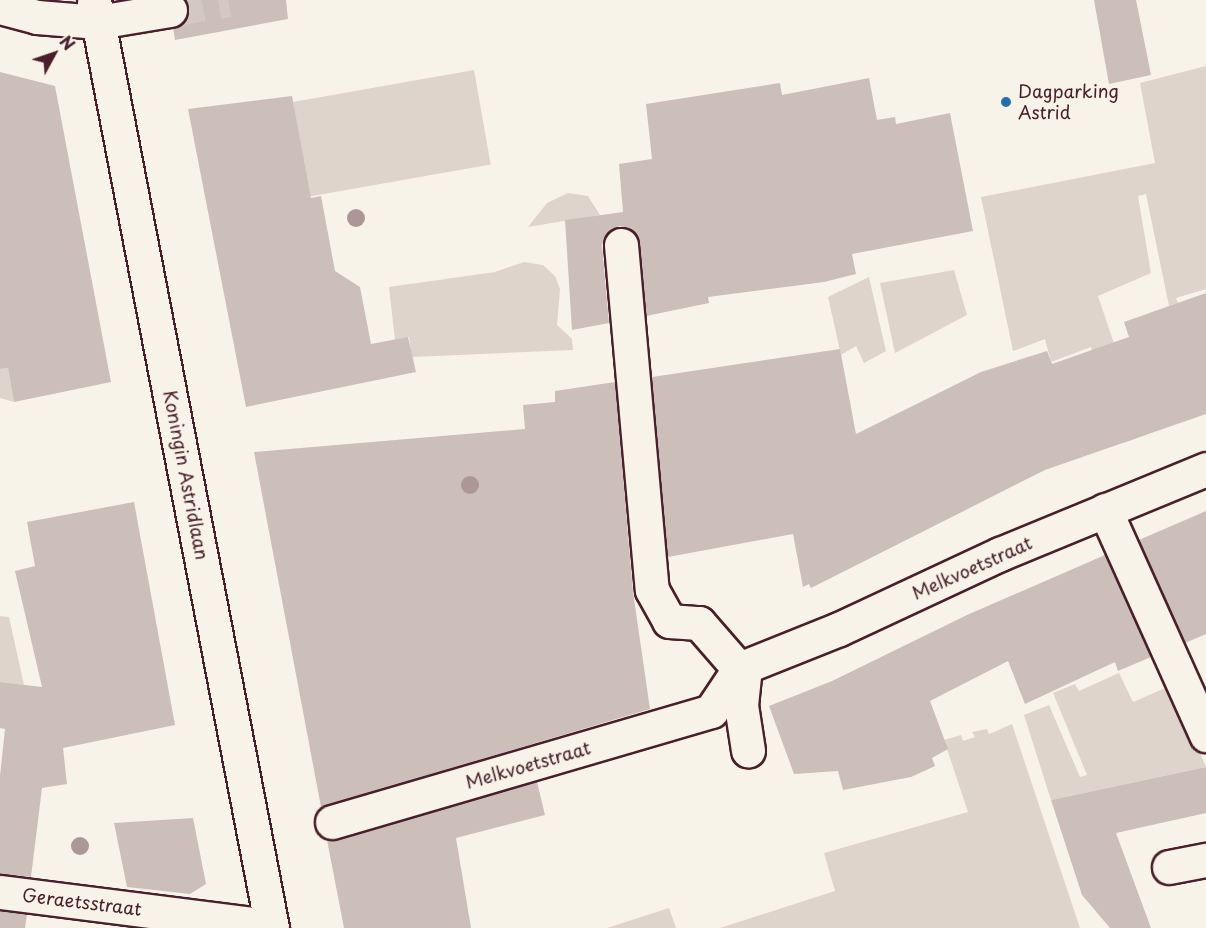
<!DOCTYPE html>
<style>
body{margin:0}
#map{position:relative;width:1206px;height:928px;overflow:hidden;background:#f7f3e8;font-family:"Playpen Sans",sans-serif}
div>[style]{position:absolute}
.green>*{inset:0;background:#ded4cc;transform-origin:0 0}
.building>*{inset:0;background:#ccbfb9}
.minor-tunnel>*{height:33px;margin-top:-16.5px;transform-origin:0;background:repeating-linear-gradient(90deg,#d4c9c2 0 33px,transparent 0 49px)}
.roads{filter:drop-shadow(2px 0 #4a1f2b) drop-shadow(-2px 0 #4a1f2b) drop-shadow(0 2px #4a1f2b) drop-shadow(0 -2px #4a1f2b)}
.minor>*{height:33px;margin:-16.5px;padding:0 16.5px;transform-origin:16.5px;border-radius:16.5px;background:#f7f3e8}
.major>*{height:33px;margin:-16.5px;padding:0 16.5px;transform-origin:16.5px;border-radius:16.5px;background:#f7f3e8}
.trees>*{width:18px;height:18px;margin:-9px;border-radius:50%;background:#ac9796}
.dots>*{width:16px;height:16px;translate:-50% -50%;box-sizing:border-box;border:3px solid #f7f3e8;border-radius:50%}
span{translate:-50% -50%;white-space:nowrap;text-align:center;line-height:1.15;-webkit-text-stroke:6px #f7f3e8;paint-order:stroke}
.poi-label{font-size:18px;color:#4a1f2b}
.left{translate:0 -50%;text-align:left}
.street-label{font-size:18px;color:#4a1f2b}
.north{position:absolute;left:24px;top:24px;width:60px;height:60px;-webkit-text-stroke:4px #f7f3e8;paint-order:stroke;rotate:50deg;font-size:16px;font-weight:700;line-height:24px;text-align:center;color:#4a1f2b}
.north::after{content:'';display:block;margin:auto;width:21px;height:27px;background:#4a1f2b;clip-path:polygon(50% 0,100% 100%,50% 72%,0 100%)}
</style>
<div id="map">
<div class="green">
<div style="clip-path:polygon(1206px 66px,1206px 289px,1176px 298px,1178px 303px,1169px 306px,1146px 194px,1138px 196px,1151px 273px,1098px 296px,1145px 435px,1124px 443px,1091px 347px,1051px 362px,1045px 339px,1013px 351px,981px 197px,1155px 163px,1140px 83px)"></div>
<div style="left:474px;top:70px;width:96px;height:184px;rotate:80deg"></div>
<div style="clip-path:polygon(568px 193px,588px 196px,600px 215px,528px 227px,547px 203px)"></div>
<div style="clip-path:polygon(524px 262px,543px 265px,555px 276px,560px 289px,557px 325px,572px 339px,573px 350px,412px 357px,409px 337px,395px 340px,389px 287px,495px 272px)"></div>
<div style="clip-path:polygon(954px 270px,967px 315px,895px 353px,880px 283px)"></div>
<div style="clip-path:polygon(869px 277px,886px 351px,864px 363px,856px 346px,841px 355px,828px 297px)"></div>
<div style="clip-path:polygon(8px 368px,14px 402px,0 398px,0 369px)"></div>
<div style="clip-path:polygon(0 616px,9px 617px,24px 685px,0 682px)"></div>
<div style="clip-path:polygon(1119px 673px,1133px 702px,1172px 685px,1206px 767px,1051px 800px,1024px 715px,1049px 705px,1080px 777px,1087px 775px,1053px 693px,1075px 684px,1079px 691px)"></div>
<div style="clip-path:polygon(1012px 724px,1080px 928px,720px 928px,835px 891px,824px 853px,968px 812px,944px 740px,961px 735px,963px 741px,975px 737px,972px 732px,987px 729px,989px 734px)"></div>
<div style="clip-path:polygon(669px 908px,676px 928px,607px 928px)"></div>
</div>
<div class="building">
<div style="clip-path:polygon(185px 0,286px 0,288px 19px,175px 40px,173px 28px,188px 16px)"></div>
<div style="clip-path:polygon(1094px 0,1136px 0,1151px 75px,1109px 84px)"></div>
<div style="clip-path:polygon(0 72px,55px 86px,111px 382px,14px 402px,8px 368px,0 369px)"></div>
<div style="clip-path:polygon(869px 78px,877px 120px,895px 117px,896px 124px,950px 113px,973px 231px,852px 254px,856px 274px,824px 282px,708px 297px,709px 303px,646px 316px,640px 243px,629px 228px,619px 226px,604px 237px,602px 246px,609px 323px,572px 330px,565px 220px,623px 212px,619px 164px,652px 159px,646px 104px,780px 83px,782px 95px)"></div>
<div style="clip-path:polygon(292px 96px,311px 198px,321px 196px,335px 271px,360px 287px,371px 344px,408px 337px,416px 372px,246px 407px,188px 109px)"></div>
<div style="clip-path:polygon(1206px 293px,1206px 414px,1045px 470px,811px 588px,809px 584px,803px 587px,793px 534px,668px 557px,652px 377px,840px 349px,856px 434px,981px 372px,1047px 351px,1052px 364px,1129px 337px,1124px 322px)"></div>
<div style="clip-path:polygon(615px 382px,633px 592px,650px 709px,321px 807px,254px 452px,525px 429px,523px 405px,555px 402px,555px 391px)"></div>
<div style="clip-path:polygon(134px 502px,175px 725px,63px 748px,67px 784px,42px 788px,31px 877px,0 874px,0 776px,5px 729px,0 728px,0 682px,42px 687px,15px 571px,35px 566px,27px 522px)"></div>
<div style="clip-path:polygon(1206px 511px,1206px 634px,1185px 643px,1139px 540px)"></div>
<div style="clip-path:polygon(1105px 555px,1151px 657px,1118px 671px,1115px 662px,1025px 704px,1008px 661px,930px 701px,948px 749px,932px 758px,935px 766px,911px 777px,843px 790px,838px 771px,794px 774px,769px 706px,832px 681px,967px 615px)"></div>
<div style="clip-path:polygon(1206px 767px,1206px 813px,1116px 833px,1151px 928px,1110px 928px,1082px 895px,1051px 800px)"></div>
<div style="clip-path:polygon(537px 782px,545px 815px,456px 838px,471px 928px,344px 928px,327px 840px)"></div>
<div style="clip-path:polygon(193px 818px,206px 884px,190px 894px,127px 887px,114px 823px)"></div>
<div style="clip-path:polygon(0 911px,27px 914px,25px 928px,0 928px)"></div>
</div>
<div class="minor-tunnel">
<div style="left:170px;top:10px;width:59px;rotate:-9.8deg"></div>
</div>
<div class="roads">
<div class="minor">
<div style="left:0;top:7px;width:38px;rotate:15deg"></div>
<div style="left:37px;top:17px;width:61px;rotate:4.7deg"></div>
<div style="left:98px;top:22px;width:73px;rotate:-9.5deg"></div>
<div style="left:621px;top:245px;width:346px;rotate:84.9deg"></div>
<div style="left:652px;top:590px;width:35px;rotate:61deg"></div>
<div style="left:669px;top:621px;width:30px;rotate:4deg"></div>
<div style="left:699px;top:623px;width:61px;rotate:49deg"></div>
<div style="left:1105px;top:510px;width:247px;rotate:65.8deg"></div>
<div style="left:745px;top:667px;width:38px;rotate:96deg"></div>
<div style="left:741px;top:705px;width:46px;rotate:81.2deg"></div>
<div style="left:332px;top:822px;width:395px;rotate:-16.3deg"></div>
<div style="left:711px;top:711px;width:50px;rotate:-56.3deg"></div>
<div style="left:739px;top:669px;width:108px;rotate:-21.8deg"></div>
<div style="left:839px;top:629px;width:178px;rotate:-25deg"></div>
<div style="left:1000px;top:554px;width:223px;rotate:-22.4deg"></div>
<div style="left:1169px;top:867px;width:38px;rotate:-11deg"></div>
<div style="left:0;top:892px;width:273px;rotate:7.2deg"></div>
</div>
<div class="major">
<div style="left:94px;top:0;width:945px;rotate:79.14deg"></div>
</div>
</div>
<div class="trees">
<div style="left:356px;top:218px"></div>
<div style="left:470px;top:485px"></div>
<div style="left:80px;top:846px"></div>
</div>
<div class="dots">
<div style="left:1006px;top:102px;background:#1f6fb2"></div>
</div>
<div class="poi-label">
<span class="left" style="left:1018px;top:102px">Dagparking<br>Astrid</span>
</div>
<div class="street-label">
<span style="left:186px;top:475px;rotate:79deg">Koningin Astridlaan</span>
<span style="left:972px;top:568px;rotate:-24deg">Melkvoetstraat</span>
<span style="left:528px;top:765px;rotate:-16deg">Melkvoetstraat</span>
<span style="left:82px;top:902px;rotate:7deg">Geraetsstraat</span>
</div>
<div class="north">N</div>
</div>
